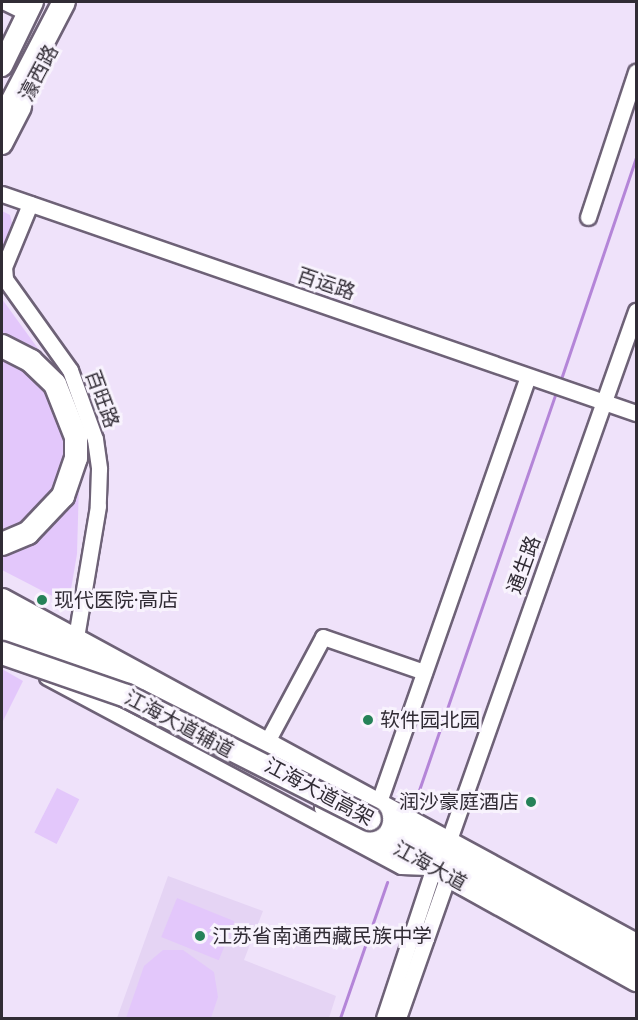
<!DOCTYPE html>
<meta charset="utf-8">
<style>
body{margin:0}
#map{position:relative;width:638px;height:1020px;overflow:hidden;background:#efe2fa;font-family:Poppins,"Noto Sans SC",sans-serif}
div>[style]{position:absolute}
.built>*{inset:0;background:#e5d4f4}
.green>*{inset:0;background:#e3c7fb;transform-origin:0 0}
.stream>*{height:3px;margin:-1.5px;padding:0 1.5px;transform-origin:1.5px;border-radius:1.5px;background:#b485d8}
.roads{filter:drop-shadow(2px 0 #6e6277) drop-shadow(-2px 0 #6e6277) drop-shadow(0 2px #6e6277) drop-shadow(0 -2px #6e6277)}
.minor>*{height:15px;margin:-7.5px;padding:0 7.5px;transform-origin:7.5px;border-radius:7.5px;background:#fff}
.major>*{height:20px;margin:-10px;padding:0 10px;transform-origin:10px;border-radius:10px;background:#fff}
.highway>*{height:22px;margin:-11px;padding:0 11px;transform-origin:11px;border-radius:11px;background:#fff}
.bridges{filter:drop-shadow(2px 0 #6e6277) drop-shadow(-2px 0 #6e6277) drop-shadow(0 2px #6e6277) drop-shadow(0 -2px #6e6277)}
.highway-bridge>*{height:22px;margin:-11px;padding:0 11px;transform-origin:11px;border-radius:11px;background:#fff}
.dots>*{width:16px;height:16px;translate:-50% -50%;box-sizing:border-box;border:3px solid #f8f3fd;border-radius:50%}
span{translate:-50% -50%;white-space:nowrap;text-align:center;line-height:1.15;-webkit-text-stroke:6px #f8f3fd;paint-order:stroke}
.street-label{font-size:20px;color:#312c35}
.poi-label{font-size:20px;color:#312c35}
.left{translate:0 -50%;text-align:left}
.right{translate:-100% -50%;text-align:right}
.frame{position:absolute;inset:0;border:3px solid #312c35;pointer-events:none}
</style>
<div id="map">
<div class="built">
<div style="clip-path:polygon(168px 876px,263px 911px,244px 960px,336px 996px,329px 1018px,117px 1018px)"></div>
</div>
<div class="green">
<div style="clip-path:polygon(2px 211px,10px 215px,13px 227px,2px 248px)"></div>
<div style="clip-path:polygon(2px 299px,47px 361px,80px 448px,77px 554px,71px 589px,62px 601px,2px 570px)"></div>
<div style="clip-path:polygon(2px 669px,23px 681px,2px 723px)"></div>
<div style="left:57px;top:788px;width:25px;height:50px;rotate:27deg"></div>
<div style="left:177px;top:898px;width:62px;height:42px;rotate:22deg"></div>
<div style="clip-path:polygon(163px 950px,183px 950px,214px 972px,218px 997px,211px 1018px,126px 1018px,144px 966px)"></div>
</div>
<div class="stream">
<div style="left:561px;top:379px;width:233px;rotate:-71.3deg"></div>
<div style="left:418px;top:793px;width:420px;rotate:-71deg"></div>
<div style="left:340px;top:1018px;width:144px;rotate:-70.9deg"></div>
</div>
<div class="roads">
<div class="minor">
<div style="left:5px;top:2px;width:25px;rotate:26deg"></div>
<div style="left:2px;top:194px;width:671px;rotate:19.06deg"></div>
<div style="left:30px;top:204px;width:68px;rotate:112.4deg"></div>
<div style="left:4px;top:267px;width:12px;rotate:85deg"></div>
<div style="left:5px;top:279px;width:112px;rotate:54.5deg"></div>
<div style="left:70px;top:370px;width:73px;rotate:70.1deg"></div>
<div style="left:95px;top:439px;width:30px;rotate:82deg"></div>
<div style="left:99px;top:469px;width:37px;rotate:92deg"></div>
<div style="left:98px;top:506px;width:127px;rotate:99.5deg"></div>
<div style="left:588px;top:217px;width:153px;rotate:-71.7deg"></div>
<div style="left:47px;top:677px;width:401px;rotate:28.1deg"></div>
<div style="left:401px;top:866px;width:33px;rotate:2deg"></div>
<div style="left:434px;top:867px;width:159px;rotate:108.3deg"></div>
<div style="left:270px;top:736px;width:112px;rotate:-61.8deg"></div>
<div style="left:323px;top:637px;width:107px;rotate:19.1deg"></div>
<div style="left:381px;top:796px;width:444px;rotate:-70.7deg"></div>
<div style="left:451px;top:834px;width:555px;rotate:-70.52deg"></div>
<div style="left:398px;top:1018px;width:151px;rotate:-70.6deg"></div>
</div>
<div class="major">
<div style="left:2px;top:66px;width:71px;rotate:-64.2deg"></div>
<div style="left:2px;top:144px;width:42px;rotate:-62.8deg"></div>
<div style="left:2px;top:632px;width:72px;rotate:29.1deg"></div>
<div style="left:325px;top:808px;width:356px;rotate:29.1deg"></div>
</div>
<div class="highway">
<div style="left:2px;top:121px;width:134px;rotate:-62.5deg"></div>
<div style="left:2px;top:346px;width:33px;rotate:27deg"></div>
<div style="left:31px;top:361px;width:33px;rotate:44deg"></div>
<div style="left:55px;top:384px;width:57px;rotate:68.4deg"></div>
<div style="left:76px;top:437px;width:21px;rotate:90deg"></div>
<div style="left:76px;top:458px;width:40px;rotate:108.9deg"></div>
<div style="left:63px;top:496px;width:51px;rotate:133.4deg"></div>
<div style="left:28px;top:533px;width:28px;rotate:157deg"></div>
<div style="left:2px;top:600px;width:722px;rotate:28.55deg"></div>
<div style="left:2px;top:620px;width:148px;rotate:28.6deg"></div>
<div style="left:354px;top:810px;width:322px;rotate:28.8deg"></div>
</div>
</div>
<div class="bridges">
<div class="highway-bridge">
<div style="left:2px;top:653px;width:131px;rotate:19.1deg"></div>
<div style="left:126px;top:696px;width:273px;rotate:26.8deg"></div>
</div>
</div>
<div class="dots">
<div style="left:42px;top:600px;background:#258258"></div>
<div style="left:368px;top:720px;background:#258258"></div>
<div style="left:531px;top:802px;background:#258258"></div>
<div style="left:200px;top:936px;background:#258258"></div>
</div>
<div class="street-label">
<span style="left:39px;top:73px;rotate:-62deg">濠西路</span>
<span style="left:326px;top:284px;rotate:19deg">百运路</span>
<span style="left:102px;top:399px;rotate:70deg">百旺路</span>
<span style="left:524px;top:565px;rotate:-70deg">通生路</span>
<span style="left:179px;top:724px;rotate:28deg">江海大道辅道</span>
<span style="left:319px;top:792px;rotate:28deg">江海大道高架</span>
<span style="left:430px;top:866px;rotate:29deg">江海大道</span>
</div>
<div class="poi-label">
<span class="left" style="left:54px;top:600px">现代医院·高店</span>
<span class="left" style="left:380px;top:720px">软件园北园</span>
<span class="right" style="left:519px;top:802px">润沙豪庭酒店</span>
<span class="left" style="left:212px;top:936px">江苏省南通西藏民族中学</span>
</div>
<div class="frame"></div>
</div>
